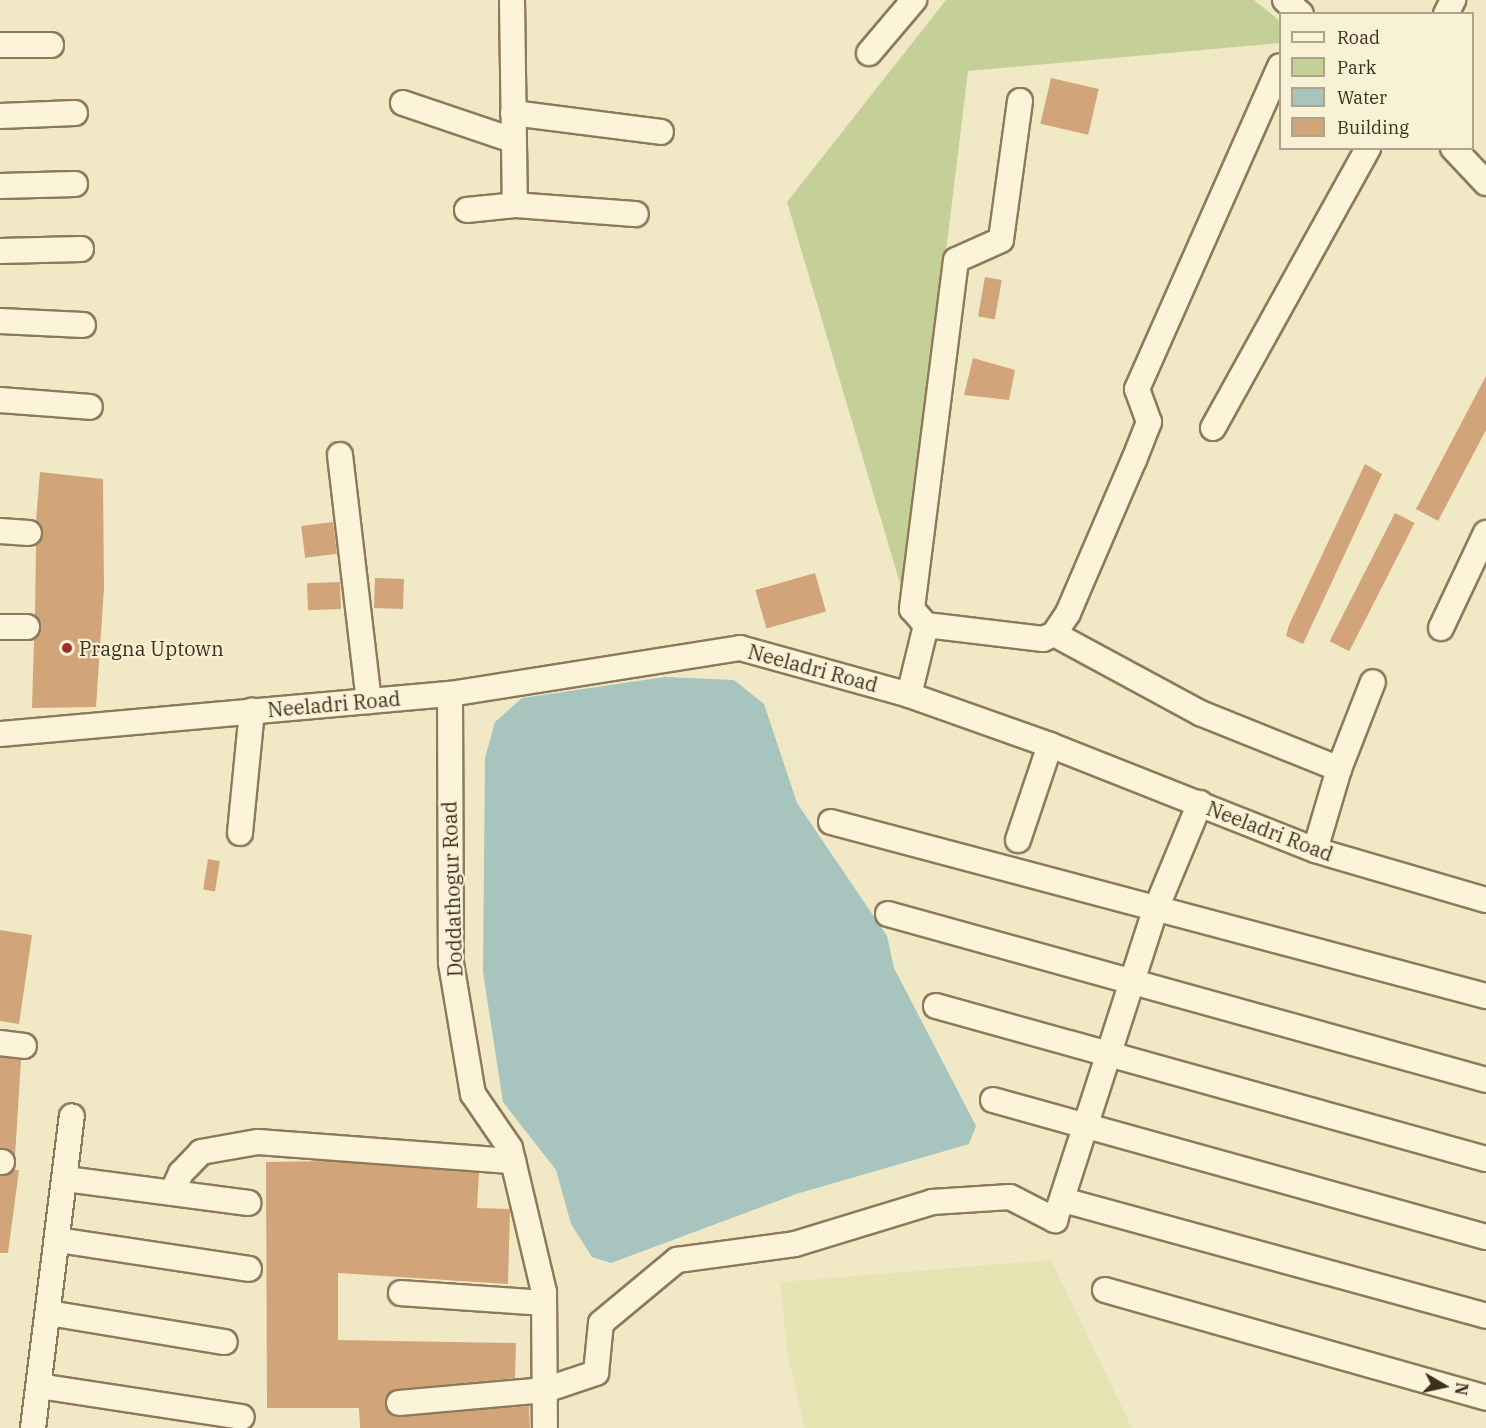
<!DOCTYPE html>
<style>
body{margin:0}
#map{position:relative;width:1486px;height:1428px;overflow:hidden;background:#f1e8c5;font-family:"IBM Plex Serif",serif}
div>[style]{position:absolute}
.farmland>*{inset:0;background:#e7e3b2}
.green>*{inset:0;background:#c5d098}
.water>*{inset:0;background:#a7c4be}
.building>*{inset:0;background:#d1a579;transform-origin:0 0}
.roads{filter:drop-shadow(2px 0 #8e7a5a) drop-shadow(-2px 0 #8e7a5a) drop-shadow(0 2px #8e7a5a) drop-shadow(0 -2px #8e7a5a)}
.minor>*{height:24px;margin:-12px;padding:0 12px;transform-origin:12px;border-radius:12px;background:#fbf4d9}
.dots>*{width:16px;height:16px;translate:-50% -50%;box-sizing:border-box;border:3px solid #f8f1d5;border-radius:50%}
span{translate:-50% -50%;white-space:nowrap;text-align:center;line-height:1.15;-webkit-text-stroke:4.5px #f8f1d5;paint-order:stroke}
.poi-label{font-size:20px;color:#3d301e}
.left{translate:0 -50%;text-align:left}
.street-label{font-size:20px;color:#3d301e}
.legend{position:absolute;left:1279px;top:12px;width:195px;height:138px;box-sizing:border-box;background:#f8f1d5;border:2px solid #ada48c;margin:0;padding:8px 10px;list-style:none;font-size:18px;color:#3d301e}
.legend li{display:flex;align-items:center;gap:12px;height:30px}
.legend b{width:30px;border:2px solid #ada48c}
.north{position:absolute;left:1414px;top:1356px;width:60px;height:60px;-webkit-text-stroke:4px #f8f1d5;paint-order:stroke;rotate:99deg;font-size:16px;font-weight:700;line-height:24px;text-align:center;color:#3d301e}
.north::after{content:'';display:block;margin:auto;width:21px;height:27px;background:#3d301e;clip-path:polygon(50% 0,100% 100%,50% 72%,0 100%)}
</style>
<div id="map">
<div class="farmland">
<div style="clip-path:polygon(1051px 1260px,1132px 1428px,805px 1428px,788px 1356px,780px 1282px)"></div>
</div>
<div class="green">
<div style="clip-path:polygon(946px 0,1254px 0,1280px 21px,1280px 43px,968px 71px,904px 597px,787px 202px)"></div>
</div>
<div class="water">
<div style="clip-path:polygon(665px 677px,734px 680px,764px 704px,797px 803px,887px 936px,894px 968px,976px 1126px,969px 1144px,796px 1194px,611px 1263px,592px 1257px,571px 1224px,556px 1170px,503px 1102px,483px 972px,485px 758px,495px 722px,522px 698px)"></div>
</div>
<div class="building">
<div style="left:1051px;top:78px;width:49px;height:47px;rotate:13deg"></div>
<div style="left:985px;top:277px;width:17px;height:40px;rotate:10deg"></div>
<div style="clip-path:polygon(973px 358px,1015px 370px,1009px 400px,964px 395px)"></div>
<div style="clip-path:polygon(1486px 376px,1486px 430px,1438px 521px,1416px 509px)"></div>
<div style="clip-path:polygon(1365px 464px,1382px 474px,1303px 644px,1286px 636px,1289px 625px)"></div>
<div style="clip-path:polygon(40px 472px,103px 479px,104px 588px,96px 707px,32px 708px,34px 639px,41px 628px,35px 616px,36px 545px,43px 533px,36px 521px)"></div>
<div style="left:1395px;top:513px;width:22px;height:144px;rotate:27deg"></div>
<div style="left:333px;top:522px;width:32px;height:32px;rotate:83deg"></div>
<div style="left:815px;top:573px;width:40px;height:62px;rotate:74deg"></div>
<div style="left:375px;top:578px;width:29px;height:30px;rotate:2deg"></div>
<div style="left:340px;top:582px;width:27px;height:33px;rotate:88deg"></div>
<div style="left:208px;top:859px;width:12px;height:31px;rotate:9deg"></div>
<div style="clip-path:polygon(0 930px,32px 935px,19px 1024px,0 1021px)"></div>
<div style="clip-path:polygon(0 1057px,21px 1060px,15px 1156px,0 1148px)"></div>
<div style="clip-path:polygon(328px 1161px,479px 1173px,477px 1208px,510px 1209px,508px 1284px,338px 1273px,338px 1340px,516px 1343px,515px 1378px,398px 1389px,386px 1396px,385px 1405px,393px 1416px,400px 1417px,529px 1406px,530px 1428px,360px 1428px,359px 1408px,267px 1408px,266px 1162px)"></div>
<div style="clip-path:polygon(14px 1170px,19px 1170px,8px 1253px,0 1253px,0 1176px)"></div>
</div>
<div class="roads">
<div class="minor">
<div style="left:512px;top:0;width:205px;rotate:89.2deg"></div>
<div style="left:1285px;top:0;width:21px;rotate:41deg"></div>
<div style="left:1446px;top:14px;width:16px;rotate:-63deg"></div>
<div style="left:0;top:45px;width:51px"></div>
<div style="left:869px;top:53px;width:70px;rotate:-49.7deg"></div>
<div style="left:1020px;top:101px;width:140px;rotate:97.8deg"></div>
<div style="left:1001px;top:240px;width:49px;rotate:156deg"></div>
<div style="left:956px;top:260px;width:352px;rotate:97.2deg"></div>
<div style="left:912px;top:609px;width:21px;rotate:49deg"></div>
<div style="left:926px;top:625px;width:118px;rotate:6.8deg"></div>
<div style="left:1043px;top:639px;width:12px;rotate:-24deg"></div>
<div style="left:1054px;top:634px;width:25px;rotate:-56deg"></div>
<div style="left:1068px;top:613px;width:167px;rotate:-66.7deg"></div>
<div style="left:1134px;top:460px;width:41px;rotate:-68.5deg"></div>
<div style="left:1149px;top:422px;width:35px;rotate:-110deg"></div>
<div style="left:1137px;top:389px;width:353px;rotate:-66.1deg"></div>
<div style="left:403px;top:103px;width:115px;rotate:18.7deg"></div>
<div style="left:513px;top:113px;width:149px;rotate:7.3deg"></div>
<div style="left:0;top:116px;width:75px;rotate:-2.3deg"></div>
<div style="left:1453px;top:148px;width:48px;rotate:46.7deg"></div>
<div style="left:0;top:186px;width:75px;rotate:-1.5deg"></div>
<div style="left:467px;top:210px;width:48px;rotate:-5.9deg"></div>
<div style="left:515px;top:205px;width:121px;rotate:4.3deg"></div>
<div style="left:0;top:251px;width:81px;rotate:-1.4deg"></div>
<div style="left:0;top:321px;width:83px;rotate:2.8deg"></div>
<div style="left:0;top:400px;width:90px;rotate:4.4deg"></div>
<div style="left:1213px;top:428px;width:320px;rotate:-61deg"></div>
<div style="left:340px;top:455px;width:248px;rotate:83.3deg"></div>
<div style="left:0;top:531px;width:29px;rotate:4deg"></div>
<div style="left:0;top:627px;width:27px"></div>
<div style="left:1441px;top:628px;width:105px;rotate:-64.7deg"></div>
<div style="left:1054px;top:634px;width:166px;rotate:28.4deg"></div>
<div style="left:1200px;top:713px;width:150px;rotate:21.9deg"></div>
<div style="left:1339px;top:769px;width:84px;rotate:106.5deg"></div>
<div style="left:450px;top:694px;width:269px;rotate:89.8deg"></div>
<div style="left:451px;top:963px;width:133px;rotate:80.5deg"></div>
<div style="left:473px;top:1094px;width:65px;rotate:55.6deg"></div>
<div style="left:510px;top:1148px;width:148px;rotate:76.7deg"></div>
<div style="left:544px;top:1292px;width:136px;rotate:89.6deg"></div>
<div style="left:909px;top:695px;width:72px;rotate:-76.3deg"></div>
<div style="left:0;top:734px;width:452px;rotate:-5.1deg"></div>
<div style="left:450px;top:694px;width:294px;rotate:-9deg"></div>
<div style="left:740px;top:648px;width:175px;rotate:15.5deg"></div>
<div style="left:909px;top:695px;width:150px;rotate:19.5deg"></div>
<div style="left:1050px;top:745px;width:285px;rotate:21.6deg"></div>
<div style="left:1315px;top:850px;width:178px;rotate:16.3deg"></div>
<div style="left:1339px;top:769px;width:93px;rotate:-68.7deg"></div>
<div style="left:831px;top:822px;width:678px;rotate:14.88deg"></div>
<div style="left:240px;top:833px;width:123px;rotate:-84.4deg"></div>
<div style="left:1018px;top:840px;width:100px;rotate:-71.4deg"></div>
<div style="left:888px;top:914px;width:621px;rotate:15.51deg"></div>
<div style="left:936px;top:1006px;width:571px;rotate:15.55deg"></div>
<div style="left:0;top:1043px;width:24px;rotate:7deg"></div>
<div style="left:993px;top:1100px;width:512px;rotate:15.53deg"></div>
<div style="left:0;top:1162px;width:2px"></div>
<div style="left:66px;top:1179px;width:184px;rotate:7.5deg"></div>
<div style="left:172px;top:1193px;width:22px;rotate:-66deg"></div>
<div style="left:181px;top:1173px;width:29px;rotate:-46deg"></div>
<div style="left:201px;top:1152px;width:58px;rotate:-10deg"></div>
<div style="left:258px;top:1142px;width:256px;rotate:4.3deg"></div>
<div style="left:1063px;top:1200px;width:439px;rotate:15.3deg"></div>
<div style="left:58px;top:1240px;width:193px;rotate:8.6deg"></div>
<div style="left:1105px;top:1290px;width:396px;rotate:15.8deg"></div>
<div style="left:401px;top:1293px;width:143px;rotate:4deg"></div>
<div style="left:49px;top:1313px;width:178px;rotate:9.4deg"></div>
<div style="left:39px;top:1386px;width:205px;rotate:8.7deg"></div>
<div style="left:399px;top:1403px;width:147px;rotate:-5.1deg"></div>
<div style="left:545px;top:1390px;width:54px;rotate:-18.4deg"></div>
<div style="left:596px;top:1373px;width:50px;rotate:-84.3deg"></div>
<div style="left:601px;top:1323px;width:99px;rotate:-39.7deg"></div>
<div style="left:677px;top:1260px;width:119px;rotate:-7.7deg"></div>
<div style="left:795px;top:1244px;width:143px;rotate:-17deg"></div>
<div style="left:932px;top:1202px;width:78px;rotate:-3.7deg"></div>
<div style="left:1010px;top:1197px;width:51px;rotate:27.1deg"></div>
<div style="left:1055px;top:1220px;width:325px;rotate:-72.1deg"></div>
<div style="left:1155px;top:911px;width:117px;rotate:-67.4deg"></div>
<div style="left:33px;top:1428px;width:314px;rotate:-82.9deg"></div>
</div>
</div>
<div class="dots">
<div style="left:67px;top:648px;background:#a02f26"></div>
</div>
<div class="poi-label">
<span class="left" style="left:79px;top:648px">Pragna Uptown</span>
</div>
<div class="street-label">
<span style="left:813px;top:668px;rotate:15deg">Neeladri Road</span>
<span style="left:334px;top:704px;rotate:-5deg">Neeladri Road</span>
<span style="left:1270px;top:831px;rotate:21deg">Neeladri Road</span>
<span style="left:452px;top:889px;rotate:-92deg">Doddathogur Road</span>
</div>
<ul class="legend">
<li><b style="height:8px;background:#fbf4d9"></b>Road</li>
<li><b style="height:16px;background:#c5d098"></b>Park</li>
<li><b style="height:16px;background:#a7c4be"></b>Water</li>
<li><b style="height:16px;background:#d1a579"></b>Building</li>
</ul>
<div class="north">N</div>
</div>
